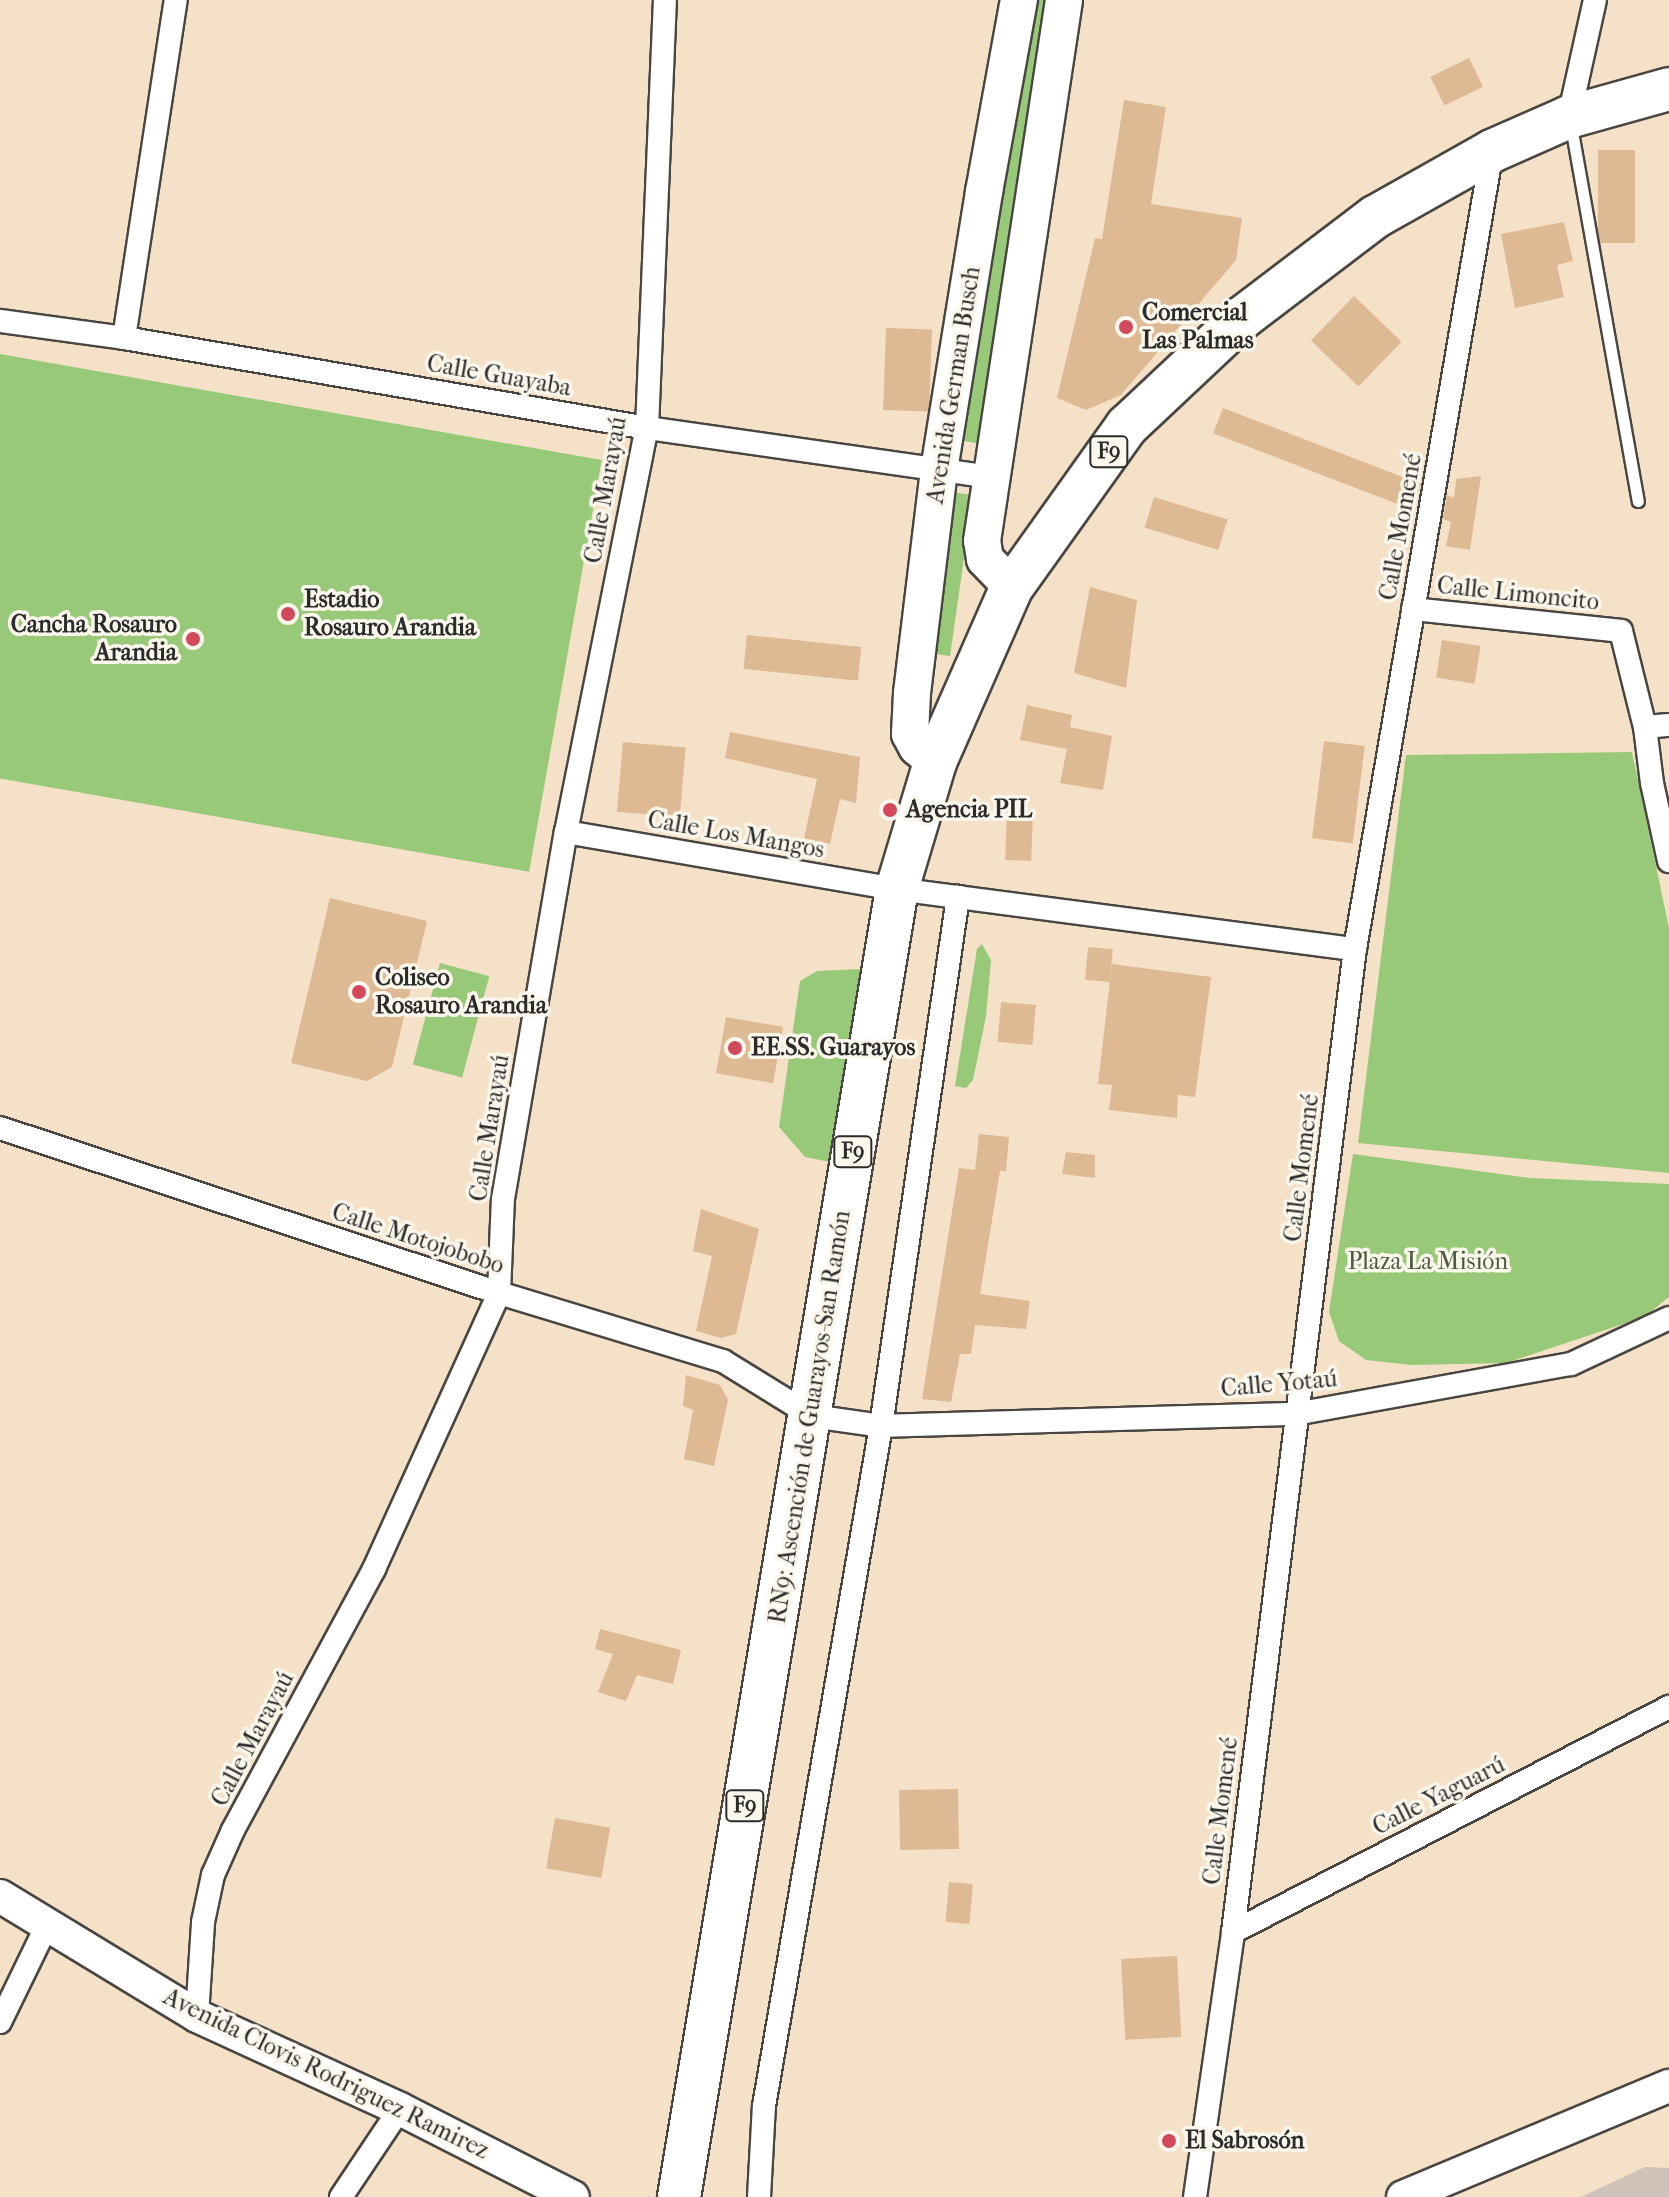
<!DOCTYPE html>
<meta charset="utf-8">
<style>
body{margin:0}
#map{position:relative;width:1669px;height:2197px;overflow:hidden;background:#f4e1c7;font-family:"IM FELL French Canon",serif}
div>[style]{position:absolute}
.industrial>*{inset:0;background:#cec2b9}
.green>*{inset:0;background:#98c978;transform-origin:0 0}
.building>*{inset:0;background:#ddba93;transform-origin:0 0}
.roads{filter:drop-shadow(2px 0 #494642) drop-shadow(-2px 0 #494642) drop-shadow(0 2px #494642) drop-shadow(0 -2px #494642)}
.lane>*{height:11px;margin:-5.5px;padding:0 5.5px;transform-origin:5.5px;border-radius:5.5px;background:#fff}
.street>*{height:22px;margin:-11px;padding:0 11px;transform-origin:11px;border-radius:11px;background:#fff}
.secondary>*{height:32px;margin:-16px;padding:0 16px;transform-origin:16px;border-radius:16px;background:#fff}
.primary>*{height:36px;margin:-18px;padding:0 18px;transform-origin:18px;border-radius:18px;background:#fff}
.highway>*{height:42px;margin:-21px;padding:0 21px;transform-origin:21px;border-radius:21px;background:#fff}
.dots>*{width:22px;height:22px;translate:-50% -50%;box-sizing:border-box;border:4px solid #fbf7ec;border-radius:50%}
span{translate:-50% -50%;white-space:nowrap;text-align:center;line-height:1.15;-webkit-text-stroke:7px #fbf7ec;paint-order:stroke}
.shield-label span{padding:2px 6px;background:#fbf7ec;border:2px solid;border-radius:6px;-webkit-text-stroke-width:0}
.shield-label{font-size:22px;color:#2b2b2b;font-weight:700}
.poi-label{font-size:24px;color:#2b2b2b;font-weight:700}
.left{translate:0 -50%;text-align:left}
.right{translate:-100% -50%;text-align:right}
.street-label{font-size:24px;color:#2b2b2b}
.park-label{font-size:24px;color:#4c5a42}
</style>
<div id="map">
<div class="industrial">
<div style="clip-path:polygon(1645px 2167px,1669px 2168px,1669px 2197px,1581px 2197px)"></div>
</div>
<div class="green">
<div style="clip-path:polygon(1032px 0,1052px 0,982px 444px,952px 439px)"></div>
<div style="left:0;top:354px;width:611px;height:418px;rotate:10deg"></div>
<div style="clip-path:polygon(951px 492px,973px 495px,950px 656px,935px 654px)"></div>
<div style="clip-path:polygon(1632px 752px,1669px 928px,1669px 1173px,1358px 1143px,1406px 755px)"></div>
<div style="clip-path:polygon(982px 944px,991px 960px,986px 1016px,973px 1080px,966px 1088px,955px 1086px,977px 949px)"></div>
<div style="left:440px;top:963px;width:51px;height:105px;rotate:15deg"></div>
<div style="clip-path:polygon(862px 969px,830px 1162px,805px 1157px,779px 1127px,800px 981px,817px 971px)"></div>
<div style="clip-path:polygon(1353px 1154px,1530px 1178px,1669px 1184px,1669px 1297px,1644px 1317px,1506px 1363px,1411px 1365px,1366px 1360px,1339px 1341px,1329px 1312px)"></div>
</div>
<div class="building">
<div style="left:1469px;top:58px;width:32px;height:43px;rotate:64deg"></div>
<div style="clip-path:polygon(1124px 100px,1166px 107px,1151px 204px,1242px 218px,1236px 260px,1121px 395px,1086px 410px,1057px 398px,1095px 238px,1102px 239px)"></div>
<div style="left:1598px;top:150px;width:37px;height:93px"></div>
<div style="clip-path:polygon(1564px 222px,1573px 261px,1557px 265px,1564px 297px,1515px 308px,1501px 234px)"></div>
<div style="left:1354px;top:296px;width:66px;height:62px;rotate:44deg"></div>
<div style="left:886px;top:328px;width:46px;height:82px;rotate:2deg"></div>
<div style="left:1223px;top:408px;width:212px;height:27px;rotate:21deg"></div>
<div style="clip-path:polygon(1481px 476px,1470px 550px,1446px 546px,1451px 522px,1443px 519px,1447px 495px,1454px 498px,1456px 479px)"></div>
<div style="left:1154px;top:497px;width:77px;height:32px;rotate:17deg"></div>
<div style="clip-path:polygon(1090px 587px,1137px 600px,1126px 688px,1074px 673px)"></div>
<div style="left:747px;top:635px;width:115px;height:34px;rotate:6deg"></div>
<div style="left:1442px;top:640px;width:39px;height:38px;rotate:9deg"></div>
<div style="clip-path:polygon(1027px 705px,1072px 715px,1070px 727px,1112px 736px,1103px 790px,1060px 783px,1067px 749px,1020px 740px)"></div>
<div style="clip-path:polygon(730px 732px,860px 757px,856px 803px,840px 799px,830px 844px,804px 838px,817px 779px,725px 758px)"></div>
<div style="left:1324px;top:741px;width:41px;height:98px;rotate:7deg"></div>
<div style="left:623px;top:742px;width:63px;height:70px;rotate:5deg"></div>
<div style="left:1007px;top:810px;width:26px;height:50px;rotate:2deg"></div>
<div style="clip-path:polygon(330px 898px,427px 921px,392px 1067px,367px 1081px,291px 1063px)"></div>
<div style="left:1088px;top:947px;width:25px;height:33px;rotate:5deg"></div>
<div style="clip-path:polygon(1112px 964px,1211px 977px,1195px 1097px,1178px 1095px,1177px 1118px,1109px 1110px,1112px 1085px,1098px 1084px)"></div>
<div style="left:1001px;top:1002px;width:35px;height:40px;rotate:5deg"></div>
<div style="left:726px;top:1017px;width:58px;height:57px;rotate:10deg"></div>
<div style="clip-path:polygon(979px 1134px,1009px 1137px,1006px 1171px,1000px 1171px,980px 1294px,1030px 1301px,1026px 1329px,975px 1325px,971px 1354px,960px 1354px,951px 1402px,922px 1399px,959px 1168px,975px 1170px)"></div>
<div style="clip-path:polygon(1066px 1152px,1095px 1155px,1095px 1178px,1062px 1174px)"></div>
<div style="clip-path:polygon(701px 1209px,759px 1229px,736px 1334px,721px 1338px,696px 1331px,712px 1256px,693px 1251px)"></div>
<div style="clip-path:polygon(686px 1375px,720px 1385px,728px 1400px,714px 1466px,684px 1459px,693px 1410px,683px 1406px)"></div>
<div style="clip-path:polygon(600px 1629px,681px 1650px,673px 1684px,637px 1675px,626px 1701px,598px 1692px,613px 1654px,595px 1649px)"></div>
<div style="left:958px;top:1789px;width:60px;height:59px;rotate:89deg"></div>
<div style="left:555px;top:1818px;width:56px;height:51px;rotate:10deg"></div>
<div style="left:949px;top:1882px;width:24px;height:40px;rotate:5deg"></div>
<div style="left:1177px;top:1956px;width:81px;height:56px;rotate:87deg"></div>
</div>
<div class="roads">
<div class="lane">
<div style="left:1571px;top:126px;width:381px;rotate:79.9deg"></div>
</div>
<div class="street">
<div style="left:1569px;top:117px;width:120px;rotate:-77.5deg"></div>
<div style="left:0;top:321px;width:125px;rotate:7.8deg"></div>
<div style="left:124px;top:338px;width:531px;rotate:9.76deg"></div>
<div style="left:647px;top:428px;width:346px;rotate:8.1deg"></div>
<div style="left:124px;top:338px;width:342px;rotate:-81.3deg"></div>
<div style="left:1413px;top:609px;width:209px;rotate:6deg"></div>
<div style="left:1621px;top:631px;width:99px;rotate:76deg"></div>
<div style="left:1645px;top:727px;width:56px;rotate:82.9deg"></div>
<div style="left:1652px;top:783px;width:80px;rotate:77.7deg"></div>
<div style="left:1645px;top:727px;width:24px;rotate:-5deg"></div>
<div style="left:566px;top:832px;width:336px;rotate:9.8deg"></div>
<div style="left:897px;top:889px;width:462px;rotate:7.5deg"></div>
<div style="left:0;top:1128px;width:526px;rotate:18.3deg"></div>
<div style="left:499px;top:1293px;width:234px;rotate:16.9deg"></div>
<div style="left:723px;top:1361px;width:105px;rotate:31.7deg"></div>
<div style="left:812px;top:1416px;width:70px;rotate:8.2deg"></div>
<div style="left:881px;top:1426px;width:414px;rotate:-1.7deg"></div>
<div style="left:1295px;top:1414px;width:280px;rotate:-10.3deg"></div>
<div style="left:1571px;top:1364px;width:108px;rotate:-25.1deg"></div>
<div style="left:1233px;top:1932px;width:491px;rotate:-27.3deg"></div>
<div style="left:197px;top:2016px;width:94px;rotate:-86.3deg"></div>
<div style="left:203px;top:1922px;width:48px;rotate:-78deg"></div>
<div style="left:213px;top:1875px;width:49px;rotate:-66deg"></div>
<div style="left:233px;top:1830px;width:297px;rotate:-61.6deg"></div>
<div style="left:374px;top:1569px;width:303px;rotate:-65.6deg"></div>
<div style="left:499px;top:1293px;width:94px;rotate:-87.6deg"></div>
<div style="left:503px;top:1199px;width:372px;rotate:-80.3deg"></div>
<div style="left:566px;top:832px;width:412px;rotate:-78.7deg"></div>
<div style="left:647px;top:428px;width:428px;rotate:-87.6deg"></div>
<div style="left:0;top:2022px;width:108px;rotate:-64.1deg"></div>
<div style="left:341px;top:2197px;width:106px;rotate:-56.2deg"></div>
<div style="left:759px;top:2197px;width:91px;rotate:-86.9deg"></div>
<div style="left:764px;top:2106px;width:690px;rotate:-80.24deg"></div>
<div style="left:881px;top:1426px;width:535px;rotate:-81.72deg"></div>
<div style="left:1195px;top:2197px;width:268px;rotate:-81.8deg"></div>
<div style="left:1233px;top:1932px;width:991px;rotate:-82.93deg"></div>
<div style="left:1355px;top:949px;width:810px;rotate:-80.26deg"></div>
</div>
<div class="secondary">
<div style="left:0;top:1896px;width:231px;rotate:31.3deg"></div>
<div style="left:197px;top:2016px;width:223px;rotate:24.6deg"></div>
<div style="left:400px;top:2109px;width:194px;rotate:27deg"></div>
<div style="left:1403px;top:2197px;width:288px;rotate:-22.7deg"></div>
</div>
<div class="primary">
<div style="left:1012px;top:587px;width:39px;rotate:-134deg"></div>
<div style="left:985px;top:559px;width:18px;rotate:-99deg"></div>
<div style="left:982px;top:541px;width:547px;rotate:-81.38deg"></div>
<div style="left:935px;top:762px;width:23px;rotate:-140deg"></div>
<div style="left:917px;top:747px;width:15px;rotate:-118deg"></div>
<div style="left:910px;top:734px;width:41px;rotate:-87.2deg"></div>
<div style="left:912px;top:693px;width:225px;rotate:-83.1deg"></div>
<div style="left:939px;top:470px;width:282px;rotate:-80.8deg"></div>
<div style="left:984px;top:192px;width:195px;rotate:-79.7deg"></div>
</div>
<div class="highway">
<div style="left:679px;top:2197px;width:1326px;rotate:-80.54deg"></div>
<div style="left:897px;top:889px;width:133px;rotate:-73.3deg"></div>
<div style="left:935px;top:762px;width:191px;rotate:-66.3deg"></div>
<div style="left:1012px;top:587px;width:198px;rotate:-54.5deg"></div>
<div style="left:1127px;top:426px;width:158px;rotate:-43.2deg"></div>
<div style="left:1242px;top:318px;width:167px;rotate:-37.2deg"></div>
<div style="left:1375px;top:217px;width:134px;rotate:-29.4deg"></div>
<div style="left:1492px;top:151px;width:84px;rotate:-23.8deg"></div>
<div style="left:1569px;top:117px;width:104px;rotate:-15.6deg"></div>
</div>
</div>
<div class="dots">
<div style="left:1126px;top:327px;background:#d1495b"></div>
<div style="left:288px;top:614px;background:#d1495b"></div>
<div style="left:193px;top:639px;background:#d1495b"></div>
<div style="left:890px;top:810px;background:#d1495b"></div>
<div style="left:359px;top:992px;background:#d1495b"></div>
<div style="left:735px;top:1048px;background:#d1495b"></div>
<div style="left:1169px;top:2141px;background:#d1495b"></div>
</div>
<div class="shield-label">
<span style="left:1109px;top:452px">F9</span>
<span style="left:853px;top:1152px">F9</span>
<span style="left:745px;top:1806px">F9</span>
</div>
<div class="poi-label">
<span class="left" style="left:1142px;top:327px">Comercial<br>Las Palmas</span>
<span class="left" style="left:304px;top:614px">Estadio<br>Rosauro Arandia</span>
<span class="right" style="left:177px;top:639px">Cancha Rosauro<br>Arandia</span>
<span class="left" style="left:906px;top:810px">Agencia PIL</span>
<span class="left" style="left:375px;top:992px">Coliseo<br>Rosauro Arandia</span>
<span class="left" style="left:751px;top:1048px">EE.SS. Guarayos</span>
<span class="left" style="left:1185px;top:2141px">El Sabrosón</span>
</div>
<div class="street-label">
<span style="left:499px;top:376px;rotate:10deg">Calle Guayaba</span>
<span style="left:954px;top:385px;rotate:-81deg">Avenida German Busch</span>
<span style="left:606px;top:490px;rotate:-80deg">Calle Marayaú</span>
<span style="left:1401px;top:527px;rotate:-80deg">Calle Momené</span>
<span style="left:1518px;top:594px;rotate:6deg">Calle Limoncito</span>
<span style="left:736px;top:835px;rotate:10deg">Calle Los Mangos</span>
<span style="left:490px;top:1128px;rotate:-81deg">Calle Marayaú</span>
<span style="left:1302px;top:1168px;rotate:-83deg">Calle Momené</span>
<span style="left:418px;top:1239px;rotate:18deg">Calle Motojobobo</span>
<span style="left:1279px;top:1384px;rotate:-5deg">Calle Yotaú</span>
<span style="left:810px;top:1417px;rotate:-81deg">RN9: Ascención de Guarayos-San Ramón</span>
<span style="left:253px;top:1739px;rotate:-62deg">Calle Marayaú</span>
<span style="left:1439px;top:1796px;rotate:-27deg">Calle Yaguarú</span>
<span style="left:1221px;top:1811px;rotate:-83deg">Calle Momené</span>
<span style="left:326px;top:2074px;rotate:26deg">Avenida Clovis Rodriguez Ramirez</span>
</div>
<div class="park-label">
<span style="left:1428px;top:1262px">Plaza La Misión</span>
</div>
</div>
